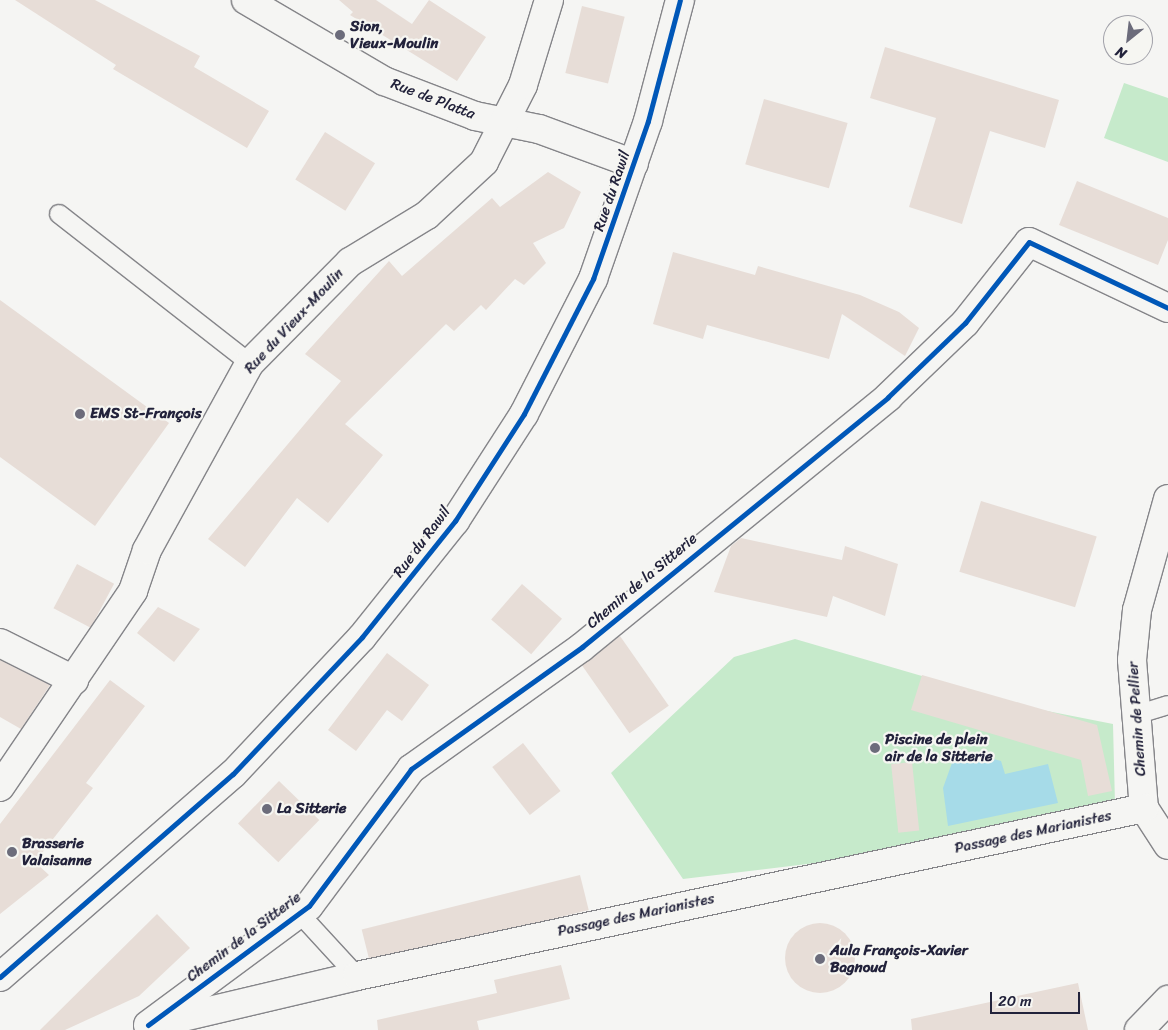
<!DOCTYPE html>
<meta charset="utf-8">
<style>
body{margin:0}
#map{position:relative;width:1168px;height:1030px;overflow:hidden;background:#f5f5f3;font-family:Sriracha,sans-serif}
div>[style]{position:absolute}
.green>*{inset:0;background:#c6eacb}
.water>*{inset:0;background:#a6dbe8}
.building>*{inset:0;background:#e7ddd7;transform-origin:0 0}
.round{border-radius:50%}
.roads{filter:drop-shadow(1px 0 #858589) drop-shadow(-1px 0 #858589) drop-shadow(0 1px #858589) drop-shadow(0 -1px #858589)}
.service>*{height:18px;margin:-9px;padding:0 9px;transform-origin:9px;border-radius:9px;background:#f5f5f3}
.minor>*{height:28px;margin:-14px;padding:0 14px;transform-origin:14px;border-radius:14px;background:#f5f5f3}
.tertiary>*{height:28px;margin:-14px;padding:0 14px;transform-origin:14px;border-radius:14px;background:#f5f5f3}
.cycleway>*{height:5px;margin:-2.5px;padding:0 2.5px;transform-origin:2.5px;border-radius:2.5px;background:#0057b8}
.dots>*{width:14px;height:14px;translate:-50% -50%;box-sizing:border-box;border:2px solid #f6f6f2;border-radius:50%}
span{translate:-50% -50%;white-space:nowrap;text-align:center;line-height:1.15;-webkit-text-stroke:4.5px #f6f6f2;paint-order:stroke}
.poi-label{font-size:15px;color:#22223b;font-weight:700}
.left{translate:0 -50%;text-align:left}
.street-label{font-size:15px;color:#22223b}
.north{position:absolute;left:1103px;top:15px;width:50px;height:50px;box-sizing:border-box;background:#f6f6f2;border:1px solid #a1a1a9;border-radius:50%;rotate:209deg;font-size:14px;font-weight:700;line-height:20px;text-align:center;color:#22223b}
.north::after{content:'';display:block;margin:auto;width:18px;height:22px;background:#6c6c7b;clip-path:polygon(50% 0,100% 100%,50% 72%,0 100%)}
.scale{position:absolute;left:990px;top:992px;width:90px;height:22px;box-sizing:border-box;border:2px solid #22223b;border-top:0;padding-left:6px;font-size:15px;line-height:18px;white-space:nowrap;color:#22223b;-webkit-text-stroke:4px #f6f6f2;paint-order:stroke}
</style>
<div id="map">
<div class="green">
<div style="clip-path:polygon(1124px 83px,1168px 98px,1168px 162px,1104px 138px)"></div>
<div style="clip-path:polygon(795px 639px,1032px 708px,1113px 724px,1115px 804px,898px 853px,683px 879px,611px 773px,734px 657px)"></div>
</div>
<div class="water">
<div style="clip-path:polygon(957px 749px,1001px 761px,1005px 774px,1048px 764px,1058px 803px,948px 826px,943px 788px)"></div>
</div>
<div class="building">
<div style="clip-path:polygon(15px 0,95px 0,200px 56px,194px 67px,269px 111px,247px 148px,113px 69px,116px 65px)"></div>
<div style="clip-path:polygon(339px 0,376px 0,412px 24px,429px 0,486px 37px,457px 81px,350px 15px,353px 12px)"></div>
<div style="left:582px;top:6px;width:44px;height:69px;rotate:14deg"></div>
<div style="clip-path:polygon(885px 47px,1059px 100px,1045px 148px,990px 131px,962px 224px,909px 207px,936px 118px,870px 98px)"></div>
<div style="left:764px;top:99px;width:87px;height:68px;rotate:16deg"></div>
<div style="left:325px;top:132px;width:59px;height:56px;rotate:32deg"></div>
<div style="clip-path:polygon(548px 172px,581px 192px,564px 228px,533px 243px,546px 263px,524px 285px,515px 279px,486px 310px,481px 305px,454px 331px,446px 324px,345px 424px,383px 455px,328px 523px,297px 498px,245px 567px,208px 539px,341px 381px,305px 354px,389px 261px,402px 276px,492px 198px,500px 207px)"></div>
<div style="clip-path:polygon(1077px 181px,1168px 218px,1168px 240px,1158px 265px,1059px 225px)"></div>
<div style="clip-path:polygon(673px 252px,755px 275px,758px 266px,860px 295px,899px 312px,919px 328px,905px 356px,842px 314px,829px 359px,707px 325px,703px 339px,653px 324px)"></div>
<div style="clip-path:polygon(0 300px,169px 423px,95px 526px,0 457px)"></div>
<div style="left:981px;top:501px;width:121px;height:74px;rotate:17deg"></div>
<div style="clip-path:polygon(741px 538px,842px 560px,845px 546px,898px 564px,885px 616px,833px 596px,827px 617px,714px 592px,731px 546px)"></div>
<div style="left:77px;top:564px;width:42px;height:50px;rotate:28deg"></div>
<div style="left:522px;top:584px;width:53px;height:47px;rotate:41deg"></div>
<div style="clip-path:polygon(158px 607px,200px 629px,174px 662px,137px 633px)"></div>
<div style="left:620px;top:636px;width:85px;height:48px;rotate:55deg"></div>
<div style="clip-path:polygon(387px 653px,429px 685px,402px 721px,387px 710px,356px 751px,328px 730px)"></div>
<div style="clip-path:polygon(0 660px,50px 685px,21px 729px,0 717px)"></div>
<div style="clip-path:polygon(922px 675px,1097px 725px,1112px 791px,1088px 796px,1081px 760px,911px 710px)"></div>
<div style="clip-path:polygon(110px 680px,145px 706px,86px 783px,93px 788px,35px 862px,49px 875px,0 914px,0 824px)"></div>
<div style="left:523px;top:743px;width:61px;height:39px;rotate:52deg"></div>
<div style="left:912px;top:762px;width:69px;height:21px;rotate:84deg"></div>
<div style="left:279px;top:781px;width:56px;height:59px;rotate:44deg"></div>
<div style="left:580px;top:875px;width:36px;height:225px;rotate:76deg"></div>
<div style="clip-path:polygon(157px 914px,190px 948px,139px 996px,65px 1030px,40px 1030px)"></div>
<div class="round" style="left:785px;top:923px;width:70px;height:70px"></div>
<div style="clip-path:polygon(561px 965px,570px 999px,477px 1021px,479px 1030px,378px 1030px,377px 1020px,497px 993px,494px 980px)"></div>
<div style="clip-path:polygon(1078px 983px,1088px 1030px,912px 1030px,911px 1019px)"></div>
</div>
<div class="roads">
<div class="service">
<div style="left:59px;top:214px;width:242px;rotate:38deg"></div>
<div style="left:1139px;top:714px;width:30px;rotate:-17deg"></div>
<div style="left:299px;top:913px;width:86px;rotate:47.4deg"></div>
</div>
<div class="minor">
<div style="left:246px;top:0;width:160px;rotate:30.4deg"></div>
<div style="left:384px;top:81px;width:97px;rotate:21deg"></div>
<div style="left:475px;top:116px;width:65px;rotate:11.5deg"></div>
<div style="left:539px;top:129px;width:101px;rotate:20.2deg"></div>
<div style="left:1168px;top:499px;width:115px;rotate:105.6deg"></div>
<div style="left:1137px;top:610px;width:50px;rotate:95.7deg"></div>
<div style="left:1132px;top:660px;width:148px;rotate:85.4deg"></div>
<div style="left:1144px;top:808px;width:44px;rotate:57deg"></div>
<div style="left:0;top:643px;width:83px;rotate:26.6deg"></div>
<div style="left:0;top:787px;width:237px;rotate:-55.8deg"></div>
<div style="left:133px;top:591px;width:43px;rotate:-71.1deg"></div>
<div style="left:147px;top:550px;width:213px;rotate:-61.2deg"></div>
<div style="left:250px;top:363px;width:142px;rotate:-45.3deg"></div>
<div style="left:350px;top:262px;width:90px;rotate:-31.4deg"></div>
<div style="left:427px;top:215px;width:78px;rotate:-42.9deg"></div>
<div style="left:484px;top:162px;width:86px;rotate:-63.1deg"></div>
<div style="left:523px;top:85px;width:89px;rotate:-73deg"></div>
<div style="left:158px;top:1023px;width:204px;rotate:-13.3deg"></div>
<div style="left:357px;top:976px;width:805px;rotate:-12.05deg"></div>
<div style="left:148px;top:1025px;width:200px;rotate:-36.5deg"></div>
<div style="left:309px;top:906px;width:171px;rotate:-53.3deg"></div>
<div style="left:411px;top:769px;width:210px;rotate:-35.5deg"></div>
<div style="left:582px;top:647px;width:395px;rotate:-39.2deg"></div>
<div style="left:888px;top:397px;width:107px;rotate:-43.9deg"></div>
<div style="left:965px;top:323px;width:103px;rotate:-51.7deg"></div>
<div style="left:1029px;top:242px;width:154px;rotate:25.4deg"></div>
<div style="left:1139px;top:1030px;width:42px;rotate:-46deg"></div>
</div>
<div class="tertiary">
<div style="left:0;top:977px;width:309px;rotate:-41.1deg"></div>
<div style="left:233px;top:774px;width:188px;rotate:-46.7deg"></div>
<div style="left:362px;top:637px;width:149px;rotate:-51.3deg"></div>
<div style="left:455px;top:521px;width:127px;rotate:-57.2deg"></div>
<div style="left:524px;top:414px;width:152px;rotate:-62.9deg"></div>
<div style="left:593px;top:279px;width:167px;rotate:-70.8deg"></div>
<div style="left:648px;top:121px;width:125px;rotate:-75.2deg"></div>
</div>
</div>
<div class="cycleway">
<div style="left:0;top:977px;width:309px;rotate:-41.1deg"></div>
<div style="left:233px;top:774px;width:188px;rotate:-46.7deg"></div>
<div style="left:362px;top:637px;width:149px;rotate:-51.3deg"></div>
<div style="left:455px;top:521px;width:127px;rotate:-57.2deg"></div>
<div style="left:524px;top:414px;width:152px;rotate:-62.9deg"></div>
<div style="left:593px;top:279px;width:167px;rotate:-70.8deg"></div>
<div style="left:648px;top:121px;width:125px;rotate:-75.2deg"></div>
<div style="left:148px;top:1025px;width:200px;rotate:-36.5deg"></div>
<div style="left:309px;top:906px;width:171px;rotate:-53.3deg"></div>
<div style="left:411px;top:769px;width:210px;rotate:-35.5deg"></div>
<div style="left:582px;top:647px;width:395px;rotate:-39.2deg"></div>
<div style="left:888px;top:397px;width:107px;rotate:-43.9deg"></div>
<div style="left:965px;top:323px;width:103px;rotate:-51.7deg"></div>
<div style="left:1029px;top:242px;width:154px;rotate:25.4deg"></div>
</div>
<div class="dots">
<div style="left:340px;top:35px;background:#6c6c7b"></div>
<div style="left:80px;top:414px;background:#6c6c7b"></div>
<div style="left:875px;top:748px;background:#6c6c7b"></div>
<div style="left:267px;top:809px;background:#6c6c7b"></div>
<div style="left:12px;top:852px;background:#6c6c7b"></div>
<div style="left:820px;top:959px;background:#6c6c7b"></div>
</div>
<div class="poi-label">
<span class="left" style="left:350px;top:35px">Sion,<br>Vieux-Moulin</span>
<span class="left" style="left:90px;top:414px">EMS St-François</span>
<span class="left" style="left:885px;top:748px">Piscine de plein<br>air de la Sitterie</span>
<span class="left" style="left:277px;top:809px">La Sitterie</span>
<span class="left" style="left:22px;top:852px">Brasserie<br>Valaisanne</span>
<span class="left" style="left:830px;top:959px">Aula François-Xavier<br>Bagnoud</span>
</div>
<div class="street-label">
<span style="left:433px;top:99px;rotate:21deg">Rue de Platta</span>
<span style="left:612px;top:191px;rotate:-71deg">Rue du Rawil</span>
<span style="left:294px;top:321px;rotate:-47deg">Rue du Vieux-Moulin</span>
<span style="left:422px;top:542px;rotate:-53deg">Rue du Rawil</span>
<span style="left:642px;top:581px;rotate:-40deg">Chemin de la Sitterie</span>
<span style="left:1137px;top:719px;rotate:-94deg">Chemin de Pellier</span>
<span style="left:1033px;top:832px;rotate:-12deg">Passage des Marianistes</span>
<span style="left:636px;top:915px;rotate:-12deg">Passage des Marianistes</span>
<span style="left:244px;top:937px;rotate:-37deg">Chemin de la Sitterie</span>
</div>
<div class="north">N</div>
<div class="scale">20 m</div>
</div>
